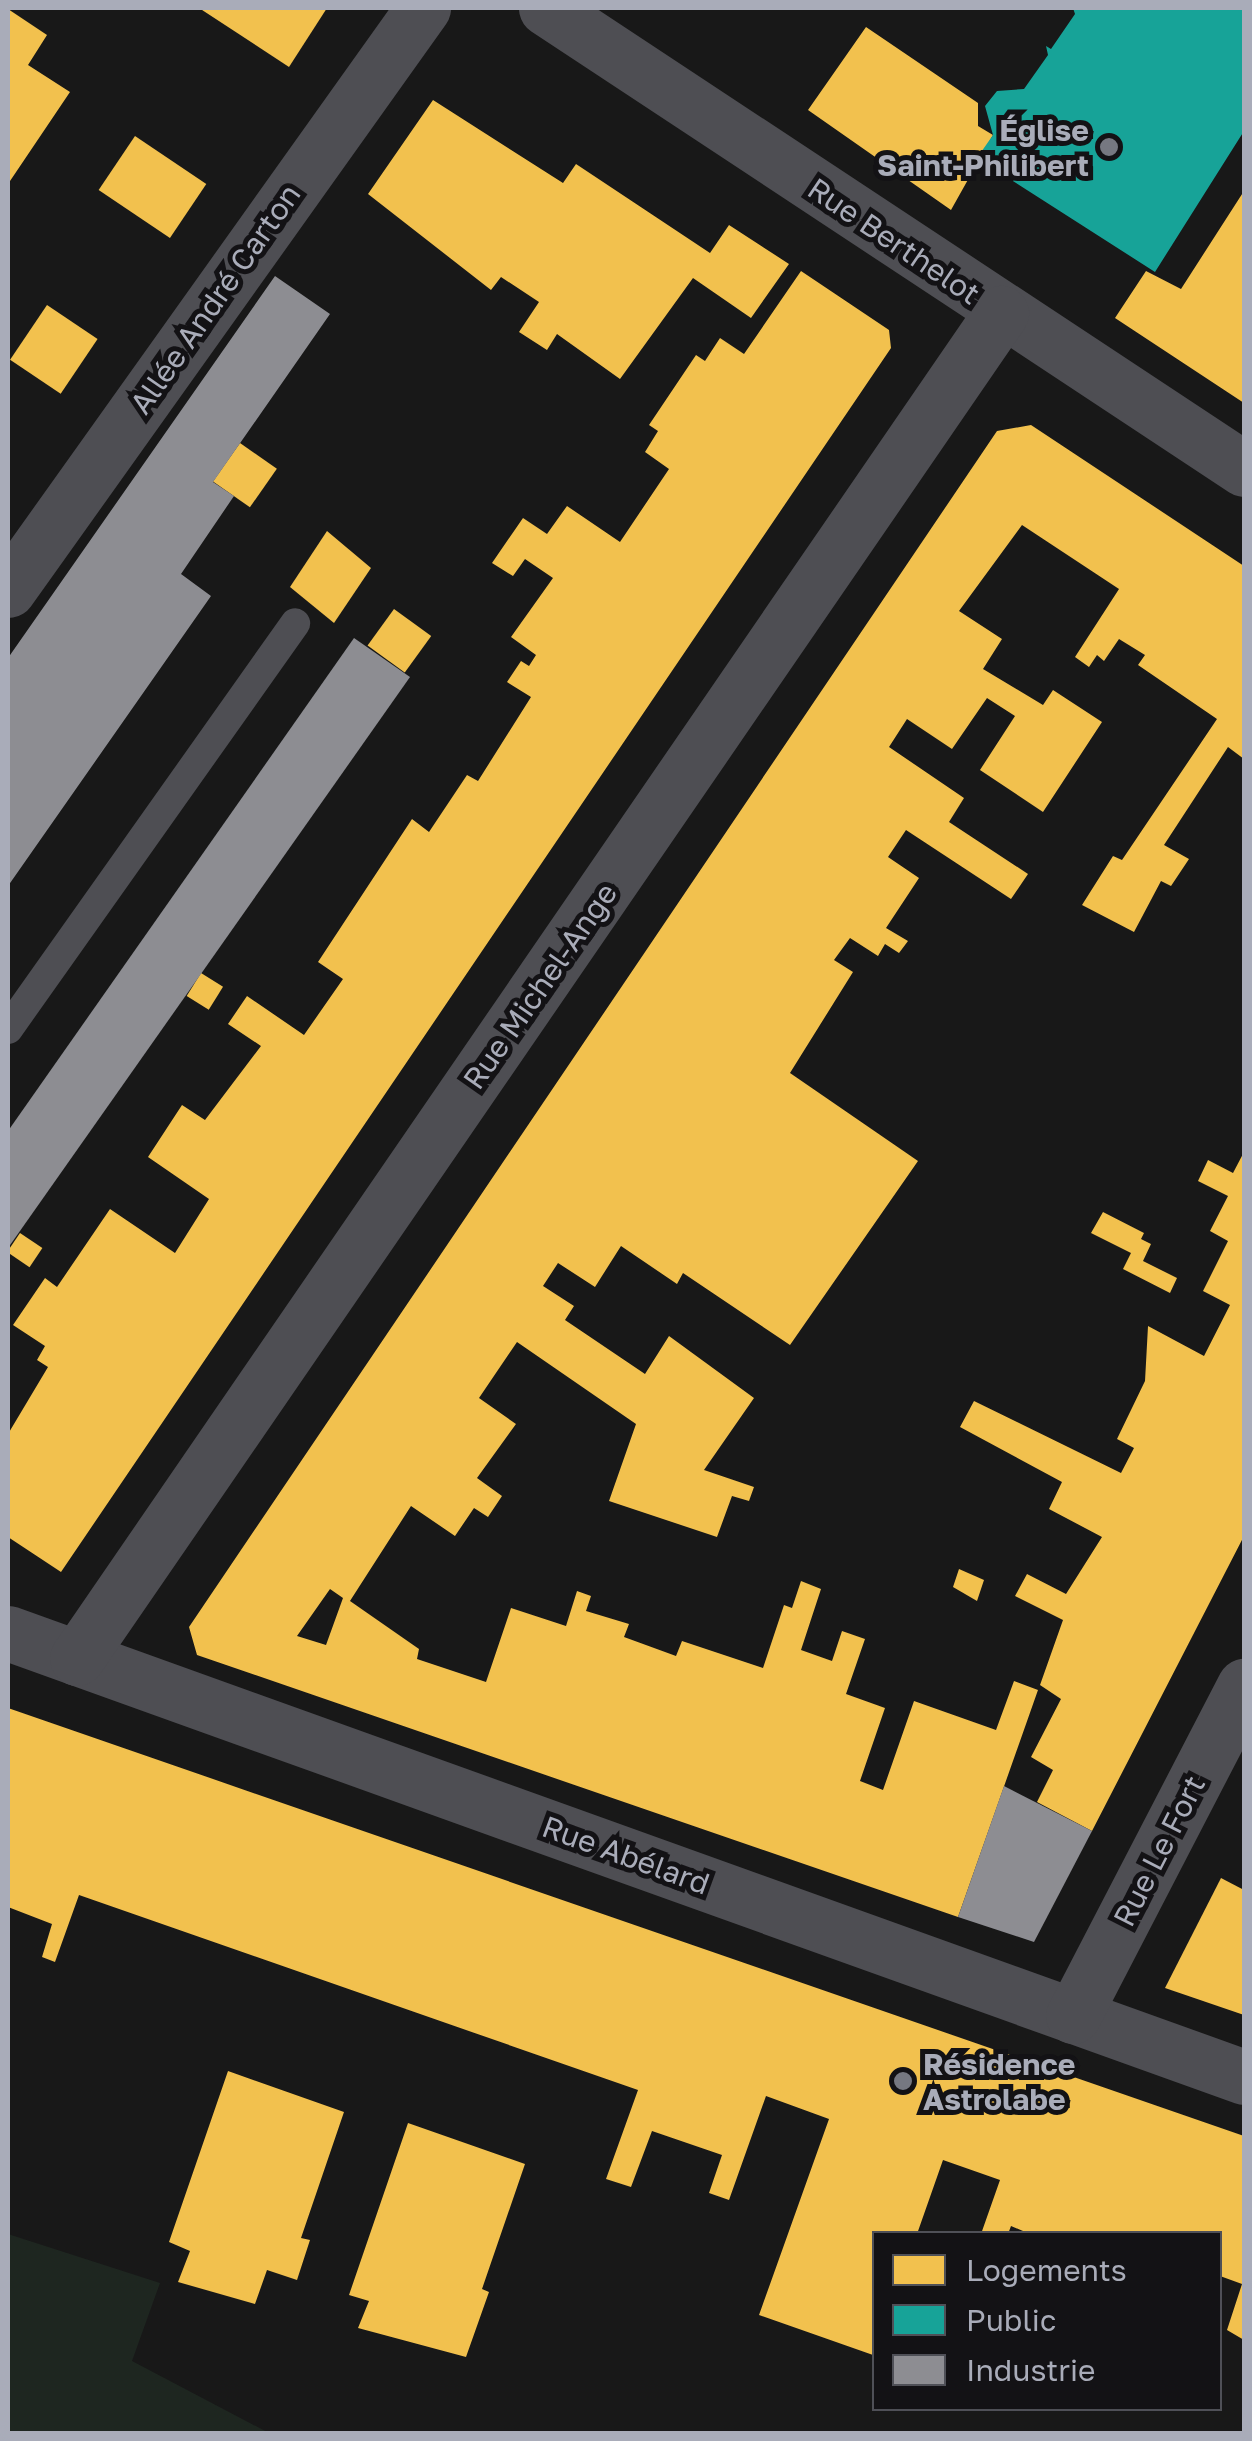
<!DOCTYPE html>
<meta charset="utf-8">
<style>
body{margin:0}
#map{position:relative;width:1252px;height:2441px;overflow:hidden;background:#181818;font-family:"Golos Text",sans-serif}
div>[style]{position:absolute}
.green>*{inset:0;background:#1e2620}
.homes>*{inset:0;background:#f2c14e;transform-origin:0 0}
.public>*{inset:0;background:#17a398}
.industry>*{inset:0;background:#8d8d92}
.service>*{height:30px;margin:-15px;padding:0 15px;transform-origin:15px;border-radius:15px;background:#4e4e53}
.minor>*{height:55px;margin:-27.5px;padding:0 27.5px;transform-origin:27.5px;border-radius:27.5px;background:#4e4e53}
.dots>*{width:28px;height:28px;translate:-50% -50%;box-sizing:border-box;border:5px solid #131215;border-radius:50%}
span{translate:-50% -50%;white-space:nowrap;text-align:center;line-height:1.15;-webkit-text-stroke:10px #131215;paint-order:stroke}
.poi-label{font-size:30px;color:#a9acb9;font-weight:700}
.right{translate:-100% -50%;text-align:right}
.left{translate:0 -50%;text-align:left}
.street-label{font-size:30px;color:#a9acb9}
.frame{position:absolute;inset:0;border:10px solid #a9acb9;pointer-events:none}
.legend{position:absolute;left:872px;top:2231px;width:350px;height:180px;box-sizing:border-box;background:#131215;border:2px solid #4f5057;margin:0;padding:12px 18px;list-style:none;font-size:30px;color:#a9acb9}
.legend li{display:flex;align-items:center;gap:20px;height:50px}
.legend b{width:50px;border:2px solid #4f5057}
</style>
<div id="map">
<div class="green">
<div style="clip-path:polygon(8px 2234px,160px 2283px,132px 2361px,269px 2433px,8px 2433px)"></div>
</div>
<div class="homes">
<div style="clip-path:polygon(199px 8px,327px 8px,289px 67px)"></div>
<div style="clip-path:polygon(8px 9px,47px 35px,28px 65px,70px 92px,8px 184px)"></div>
<div style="clip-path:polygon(866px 27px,978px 103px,978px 126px,993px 135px,951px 210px,808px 110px)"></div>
<div style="clip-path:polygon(433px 100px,563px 183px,576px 164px,710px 253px,729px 225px,789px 264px,751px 318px,693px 278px,620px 379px,557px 334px,547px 350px,519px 332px,539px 302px,501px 277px,491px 290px,368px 194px)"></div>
<div style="left:135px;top:136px;width:86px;height:65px;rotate:34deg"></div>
<div style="clip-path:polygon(1244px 191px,1244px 403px,1115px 318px,1146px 271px,1181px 289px)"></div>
<div style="clip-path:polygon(801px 271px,889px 330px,891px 348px,61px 1572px,8px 1537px,8px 1434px,48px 1367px,37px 1360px,45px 1346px,13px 1325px,45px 1278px,57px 1287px,110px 1209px,175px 1253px,209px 1199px,148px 1157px,182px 1105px,205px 1120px,261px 1046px,228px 1024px,247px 996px,304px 1035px,343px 979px,318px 962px,412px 819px,429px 832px,467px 775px,478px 781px,531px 697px,507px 682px,521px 661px,529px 666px,536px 655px,511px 637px,553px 578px,525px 559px,513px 576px,492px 563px,523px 518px,547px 534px,567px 506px,620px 542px,669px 469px,645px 452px,658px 431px,649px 425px,696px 355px,705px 361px,720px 338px,744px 354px)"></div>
<div style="left:47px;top:305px;width:61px;height:66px;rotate:34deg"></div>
<div style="clip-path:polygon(evenodd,1031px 425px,1244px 566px,1244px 759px,1228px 747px,1164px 845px,1189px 859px,1171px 886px,1161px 881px,1134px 932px,1082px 905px,1113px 856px,1122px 860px,1217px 719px,1138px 665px,1145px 655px,1119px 639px,1104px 661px,1097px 655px,1089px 667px,1075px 657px,1119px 589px,1022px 525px,959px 611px,1002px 639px,983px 669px,1043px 705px,1053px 690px,1102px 722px,1043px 812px,980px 770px,1015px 716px,987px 698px,952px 749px,907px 719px,889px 747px,964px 798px,949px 822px,1028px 874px,1011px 899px,906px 830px,888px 857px,919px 878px,886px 928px,908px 941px,899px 953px,885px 944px,878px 956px,850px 938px,834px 960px,853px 972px,790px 1073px,918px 1161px,790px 1345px,683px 1273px,677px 1284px,621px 1246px,595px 1287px,558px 1263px,543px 1286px,574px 1306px,565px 1320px,645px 1374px,669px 1336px,754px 1398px,704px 1470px,754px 1487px,749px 1501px,732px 1496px,717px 1537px,609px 1501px,636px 1424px,517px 1342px,479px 1398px,516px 1424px,477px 1478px,502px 1496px,488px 1517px,474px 1508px,455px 1536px,411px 1506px,350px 1601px,419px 1649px,417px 1659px,486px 1682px,511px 1608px,566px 1626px,577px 1591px,591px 1596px,586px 1611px,629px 1624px,624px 1637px,676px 1656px,682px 1641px,763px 1668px,784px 1605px,792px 1608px,801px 1581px,821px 1589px,801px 1650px,832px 1661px,842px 1631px,865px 1639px,846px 1694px,885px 1708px,860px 1781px,883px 1790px,914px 1701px,996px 1730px,1014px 1681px,1038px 1690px,958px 1917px,197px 1655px,189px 1627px,997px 431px,1031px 425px,330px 1589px,343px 1598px,326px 1645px,297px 1636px,330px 1589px)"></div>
<div style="left:240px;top:443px;width:45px;height:47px;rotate:35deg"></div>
<div style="clip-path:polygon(327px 531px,371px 568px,334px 623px,290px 587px)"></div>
<div style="left:394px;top:609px;width:46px;height:45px;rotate:36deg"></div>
<div style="left:201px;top:973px;width:26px;height:27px;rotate:32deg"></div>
<div style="clip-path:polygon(1244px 1152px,1244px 1536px,1092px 1831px,1037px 1802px,1053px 1770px,1031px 1757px,1061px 1699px,1040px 1685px,1063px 1620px,1015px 1596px,1027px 1574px,1066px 1594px,1102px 1537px,1049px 1509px,1062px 1482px,960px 1427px,974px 1401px,1121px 1473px,1134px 1448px,1117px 1439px,1145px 1381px,1148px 1326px,1204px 1356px,1230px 1305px,1203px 1291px,1228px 1241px,1210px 1231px,1228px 1196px,1198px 1181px,1208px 1160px,1233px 1173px)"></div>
<div style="clip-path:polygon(1103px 1212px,1144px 1233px,1141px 1239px,1151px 1244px,1143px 1261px,1177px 1278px,1170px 1293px,1123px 1269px,1131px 1253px,1091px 1233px)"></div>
<div style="left:20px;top:1233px;width:27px;height:23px;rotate:34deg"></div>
<div style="clip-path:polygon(959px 1569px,984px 1580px,977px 1601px,953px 1587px)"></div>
<div style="clip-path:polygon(8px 1708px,1244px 2136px,1244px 2340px,1227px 2330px,1242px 2284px,1220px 2276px,1220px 2234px,1030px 2234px,1011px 2226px,1008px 2234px,981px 2234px,1000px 2180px,943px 2160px,917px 2234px,874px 2234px,873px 2355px,759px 2315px,829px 2119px,766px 2096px,729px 2200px,709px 2193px,722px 2155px,652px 2131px,631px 2187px,606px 2179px,638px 2090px,79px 1895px,55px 1962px,42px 1957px,52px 1924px,8px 1907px)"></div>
<div style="clip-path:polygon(1221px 1878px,1244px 1890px,1244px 2015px,1165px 1988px)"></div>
<div style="clip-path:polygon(228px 2071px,344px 2112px,301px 2238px,310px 2240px,297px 2280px,267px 2270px,255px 2304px,178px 2282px,190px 2251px,169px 2242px)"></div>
<div style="clip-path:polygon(408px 2123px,525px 2164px,482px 2289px,489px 2292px,466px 2357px,358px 2328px,369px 2301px,349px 2295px)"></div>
</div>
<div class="public">
<div style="clip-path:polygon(1073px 8px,1244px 8px,1244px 131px,1155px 272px,977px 158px,993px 135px,985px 106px,997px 91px,1024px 89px,1048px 55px,1046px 46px,1051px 49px,1075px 14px)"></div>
</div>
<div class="industry">
<div style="clip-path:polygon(275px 276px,330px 314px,213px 482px,234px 496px,181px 574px,211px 596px,8px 886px,8px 658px)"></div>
<div style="clip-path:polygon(354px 638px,410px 677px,8px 1248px,8px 1131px)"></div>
<div style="clip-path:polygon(1004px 1786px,1092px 1831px,1034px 1942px,958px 1917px)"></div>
</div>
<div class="service">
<div style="left:8px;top:1029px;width:497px;rotate:-54.7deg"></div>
</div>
<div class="minor">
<div style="left:546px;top:8px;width:836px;rotate:33.44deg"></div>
<div style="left:8px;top:590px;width:715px;rotate:-54.51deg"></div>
<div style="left:8px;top:1633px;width:1313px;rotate:19.76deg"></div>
<div style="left:77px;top:1658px;width:1632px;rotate:-55.51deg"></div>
<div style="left:1073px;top:2016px;width:372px;rotate:-62.6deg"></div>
</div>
<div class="dots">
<div style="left:1109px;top:147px;background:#767881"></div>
<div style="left:903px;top:2081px;background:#767881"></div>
</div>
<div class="poi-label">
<span class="right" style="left:1089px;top:147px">Église<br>Saint-Philibert</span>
<span class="left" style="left:923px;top:2081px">Résidence<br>Astrolabe</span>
</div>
<div class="street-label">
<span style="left:894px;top:241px;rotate:34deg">Rue Berthelot</span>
<span style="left:215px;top:299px;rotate:-55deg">Allée André Carton</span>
<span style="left:540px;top:986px;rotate:-55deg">Rue Michel-Ange</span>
<span style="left:1159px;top:1851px;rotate:-63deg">Rue Le Fort</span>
<span style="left:626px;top:1855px;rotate:20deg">Rue Abélard</span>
</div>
<div class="frame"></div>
<ul class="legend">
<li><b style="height:28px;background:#f2c14e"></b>Logements</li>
<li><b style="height:28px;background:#17a398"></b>Public</li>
<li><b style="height:28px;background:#8d8d92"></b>Industrie</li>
</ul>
</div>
